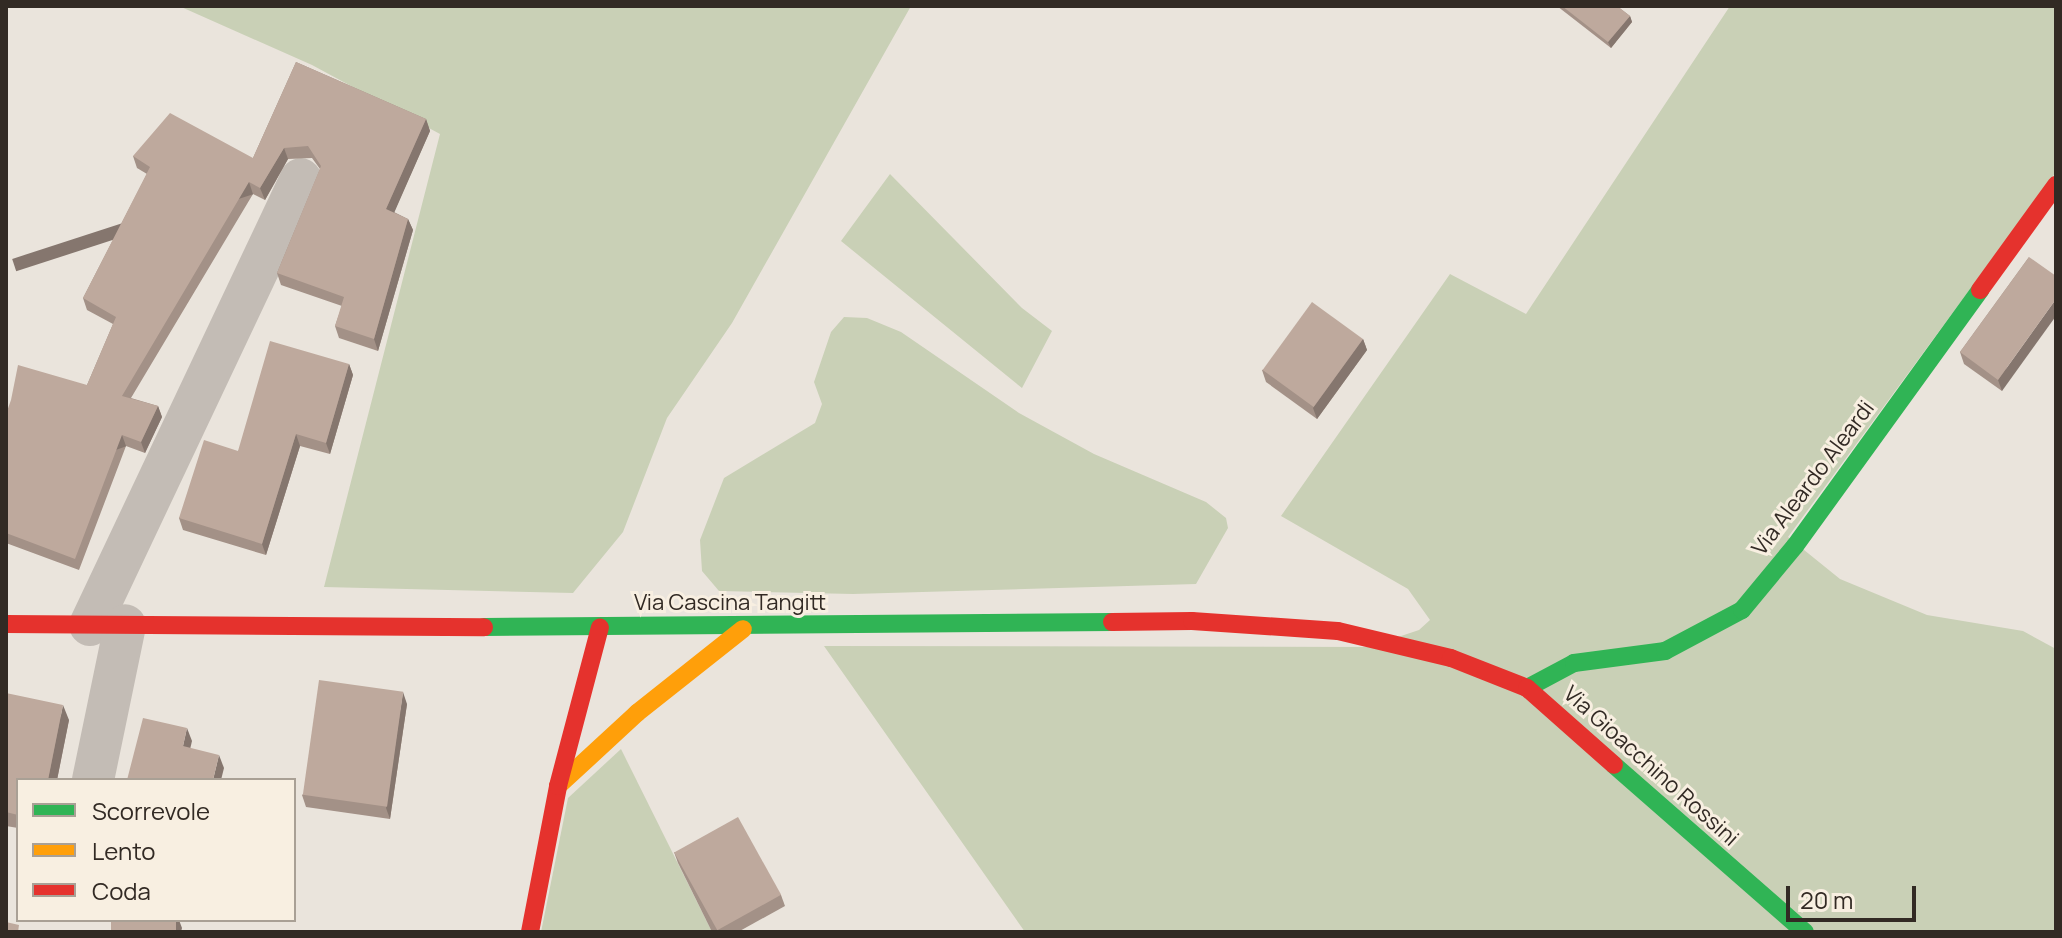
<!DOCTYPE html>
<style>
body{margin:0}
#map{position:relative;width:2062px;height:938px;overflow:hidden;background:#eae4dc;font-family:Manrope,sans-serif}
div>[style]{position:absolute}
.green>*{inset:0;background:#c9d0b6}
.street>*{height:42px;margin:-21px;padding:0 21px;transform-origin:21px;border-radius:21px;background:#c3bcb5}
.fast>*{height:18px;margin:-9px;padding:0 9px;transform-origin:9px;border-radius:9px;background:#30b455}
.slow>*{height:18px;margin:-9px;padding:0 9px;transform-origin:9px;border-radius:9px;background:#ff9f0a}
.jam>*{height:18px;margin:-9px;padding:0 9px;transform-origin:9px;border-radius:9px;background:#e5322d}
.wall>*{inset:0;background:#a39187}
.shaded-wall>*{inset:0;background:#85766e;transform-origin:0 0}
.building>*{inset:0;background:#bea99d;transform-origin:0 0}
span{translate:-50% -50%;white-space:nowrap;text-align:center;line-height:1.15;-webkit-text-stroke:6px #f8efe1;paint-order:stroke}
.street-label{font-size:22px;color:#322a24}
.frame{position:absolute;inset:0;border:8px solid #322a24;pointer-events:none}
.legend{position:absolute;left:16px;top:778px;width:280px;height:144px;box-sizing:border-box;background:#f8efe1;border:2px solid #a9a095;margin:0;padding:10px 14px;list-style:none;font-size:24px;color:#322a24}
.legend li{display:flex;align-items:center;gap:16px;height:40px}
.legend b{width:40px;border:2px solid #a9a095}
.scale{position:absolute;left:1786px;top:886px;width:130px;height:36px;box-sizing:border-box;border:4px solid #322a24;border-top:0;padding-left:10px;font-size:24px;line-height:28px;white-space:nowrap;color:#322a24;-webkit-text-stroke:6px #f8efe1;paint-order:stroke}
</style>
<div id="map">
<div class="green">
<div style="clip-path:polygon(179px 6px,911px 6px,732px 323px,667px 418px,623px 532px,573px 593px,324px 587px,440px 134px,312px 65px)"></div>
<div style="clip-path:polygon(1730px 6px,2056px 6px,2056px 172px,1788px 537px,1840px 579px,1927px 615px,2023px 631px,2056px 649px,2056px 932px,1025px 932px,824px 646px,1368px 647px,1419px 630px,1430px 620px,1408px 589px,1281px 516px,1450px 274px,1526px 314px)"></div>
<div style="clip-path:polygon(890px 174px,1022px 308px,1052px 331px,1022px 388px,841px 241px)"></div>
<div style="clip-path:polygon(844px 317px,867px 318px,901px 332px,1019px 413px,1094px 454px,1206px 502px,1226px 518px,1228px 528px,1196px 584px,853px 594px,719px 591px,702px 571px,700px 540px,724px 478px,815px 423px,822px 404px,814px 382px,831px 332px)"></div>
<div style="clip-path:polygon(621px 749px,712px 932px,541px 932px,568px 798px)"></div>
</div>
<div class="street">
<div style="left:90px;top:625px;width:493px;rotate:-64.7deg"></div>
<div style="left:93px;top:780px;width:158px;rotate:-78.3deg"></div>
</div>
<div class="fast">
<div style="left:484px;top:627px;width:628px;rotate:-0.46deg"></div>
<div style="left:1527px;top:688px;width:53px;rotate:-28deg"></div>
<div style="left:1574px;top:663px;width:92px;rotate:-7.5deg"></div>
<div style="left:1665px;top:651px;width:87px;rotate:-28deg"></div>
<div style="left:1742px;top:610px;width:83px;rotate:-50.4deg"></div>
<div style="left:1795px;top:546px;width:316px;rotate:-54.1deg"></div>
<div style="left:1614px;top:765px;width:254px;rotate:41.2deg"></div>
</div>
<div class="slow">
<div style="left:558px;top:786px;width:108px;rotate:-42.7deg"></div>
<div style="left:637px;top:713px;width:135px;rotate:-38.4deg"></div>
</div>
<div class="jam">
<div style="left:1980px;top:290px;width:130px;rotate:-54.1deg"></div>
<div style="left:1112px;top:622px;width:80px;rotate:-0.7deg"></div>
<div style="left:1192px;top:621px;width:146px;rotate:3.9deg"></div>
<div style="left:1338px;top:631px;width:116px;rotate:13.4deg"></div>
<div style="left:1451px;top:658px;width:82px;rotate:21.5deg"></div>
<div style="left:1527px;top:688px;width:116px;rotate:41.5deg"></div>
<div style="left:6px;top:624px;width:478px;rotate:0.4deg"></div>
<div style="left:530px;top:932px;width:149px;rotate:-79.1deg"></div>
<div style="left:558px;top:786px;width:164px;rotate:-75.2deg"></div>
</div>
<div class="wall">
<div style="clip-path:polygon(1557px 6px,1617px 6px,1630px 16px,1632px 22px,1611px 48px)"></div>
<div style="clip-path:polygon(296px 62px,426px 119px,430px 131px,394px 212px,408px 219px,413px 230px,378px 351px,339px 338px,335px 326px,342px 306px,281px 285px,277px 273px,320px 169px,312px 158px,288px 159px,265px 200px,253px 194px,131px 398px,158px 406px,162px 417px,145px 453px,126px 446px,79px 570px,6px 543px,6px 414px,87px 385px,113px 324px,87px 310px,83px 298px,147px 174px,137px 168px,133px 156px,253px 158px)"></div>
<div style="clip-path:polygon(2029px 257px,2002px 391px,1964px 364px,1960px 352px)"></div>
<div style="clip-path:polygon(1363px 339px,1367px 350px,1317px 419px,1266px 382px,1262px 370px)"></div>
<div style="clip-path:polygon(349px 364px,353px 375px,330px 454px,300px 446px,266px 555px,183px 530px,179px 518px,238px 451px)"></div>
<div style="clip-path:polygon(6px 693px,69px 720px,57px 780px,18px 780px,18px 828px,6px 826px)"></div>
<div style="clip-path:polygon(407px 704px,390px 819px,306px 807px,302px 795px)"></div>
<div style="clip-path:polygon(674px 852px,781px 895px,785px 906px,738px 932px,712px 932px,678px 863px)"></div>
</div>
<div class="shaded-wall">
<div style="clip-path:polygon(1630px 16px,1632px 22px,1611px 48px,1608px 42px)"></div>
<div style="clip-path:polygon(426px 119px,430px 131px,391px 220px,386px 209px)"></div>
<div style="clip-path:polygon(284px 148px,288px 159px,265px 200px,260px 188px)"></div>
<div style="left:249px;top:182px;width:13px;height:249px;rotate:72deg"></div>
<div style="clip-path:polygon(408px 219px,413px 230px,378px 351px,374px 339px)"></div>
<div style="clip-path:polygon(2056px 299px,2056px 316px,2002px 391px,1998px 380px)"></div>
<div style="clip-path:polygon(1363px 339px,1367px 350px,1317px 419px,1313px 408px)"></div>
<div style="clip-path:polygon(349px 364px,353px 375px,330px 454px,326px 443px)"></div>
<div style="clip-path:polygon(158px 406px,162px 417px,145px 453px,141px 442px)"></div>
<div style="clip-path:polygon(296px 434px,300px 446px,266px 555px,262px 544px)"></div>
<div style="left:122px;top:435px;width:12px;height:133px;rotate:70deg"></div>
<div style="clip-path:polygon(403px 692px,407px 704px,390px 819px,386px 808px)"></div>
<div style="clip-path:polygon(63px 705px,69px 720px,57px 780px,48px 780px)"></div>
<div style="clip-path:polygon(187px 728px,192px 741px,188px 758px,183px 746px)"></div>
<div style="clip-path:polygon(219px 755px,224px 768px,221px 780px,213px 780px)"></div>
<div style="clip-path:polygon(176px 920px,179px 920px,182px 928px,181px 932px,174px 932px)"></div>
</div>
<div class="building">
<div style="clip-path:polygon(1562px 6px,1617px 6px,1630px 16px,1608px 42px)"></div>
<div style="clip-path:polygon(296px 62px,426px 119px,386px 209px,408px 219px,374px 339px,335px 326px,344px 297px,277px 273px,321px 166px,308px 146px,284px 148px,260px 188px,249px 182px,122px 396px,158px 406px,141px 442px,122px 435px,75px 559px,6px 533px,6px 414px,11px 400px,18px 365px,87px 385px,116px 317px,83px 298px,150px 167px,133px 156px,170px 113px,253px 158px)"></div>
<div style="clip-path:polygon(2029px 257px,2056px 276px,2056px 299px,1998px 380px,1960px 352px)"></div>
<div style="left:1312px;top:302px;width:63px;height:84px;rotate:36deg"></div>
<div style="clip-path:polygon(270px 341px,349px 364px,326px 443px,296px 434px,262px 544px,179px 518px,204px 440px,238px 451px)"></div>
<div style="left:319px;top:680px;width:85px;height:116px;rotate:8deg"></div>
<div style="clip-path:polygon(6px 693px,63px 705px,48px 780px,18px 780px,18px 815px,6px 812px)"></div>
<div style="clip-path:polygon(143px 718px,187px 728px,183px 746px,219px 755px,213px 780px,127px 780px)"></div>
<div style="left:738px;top:817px;width:89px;height:73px;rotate:61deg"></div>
<div style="left:111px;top:920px;width:65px;height:12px"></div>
<div style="clip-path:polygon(6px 922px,19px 925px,18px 932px,6px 932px)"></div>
</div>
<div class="street-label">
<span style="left:1813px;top:478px;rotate:-53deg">Via Aleardo Aleardi</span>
<span style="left:730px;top:603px">Via Cascina Tangitt</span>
<span style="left:1651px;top:766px;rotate:42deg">Via Gioacchino Rossini</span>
</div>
<div class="frame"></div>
<ul class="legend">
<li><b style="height:10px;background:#30b455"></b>Scorrevole</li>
<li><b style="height:10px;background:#ff9f0a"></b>Lento</li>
<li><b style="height:10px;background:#e5322d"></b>Coda</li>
</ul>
<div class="scale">20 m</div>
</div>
